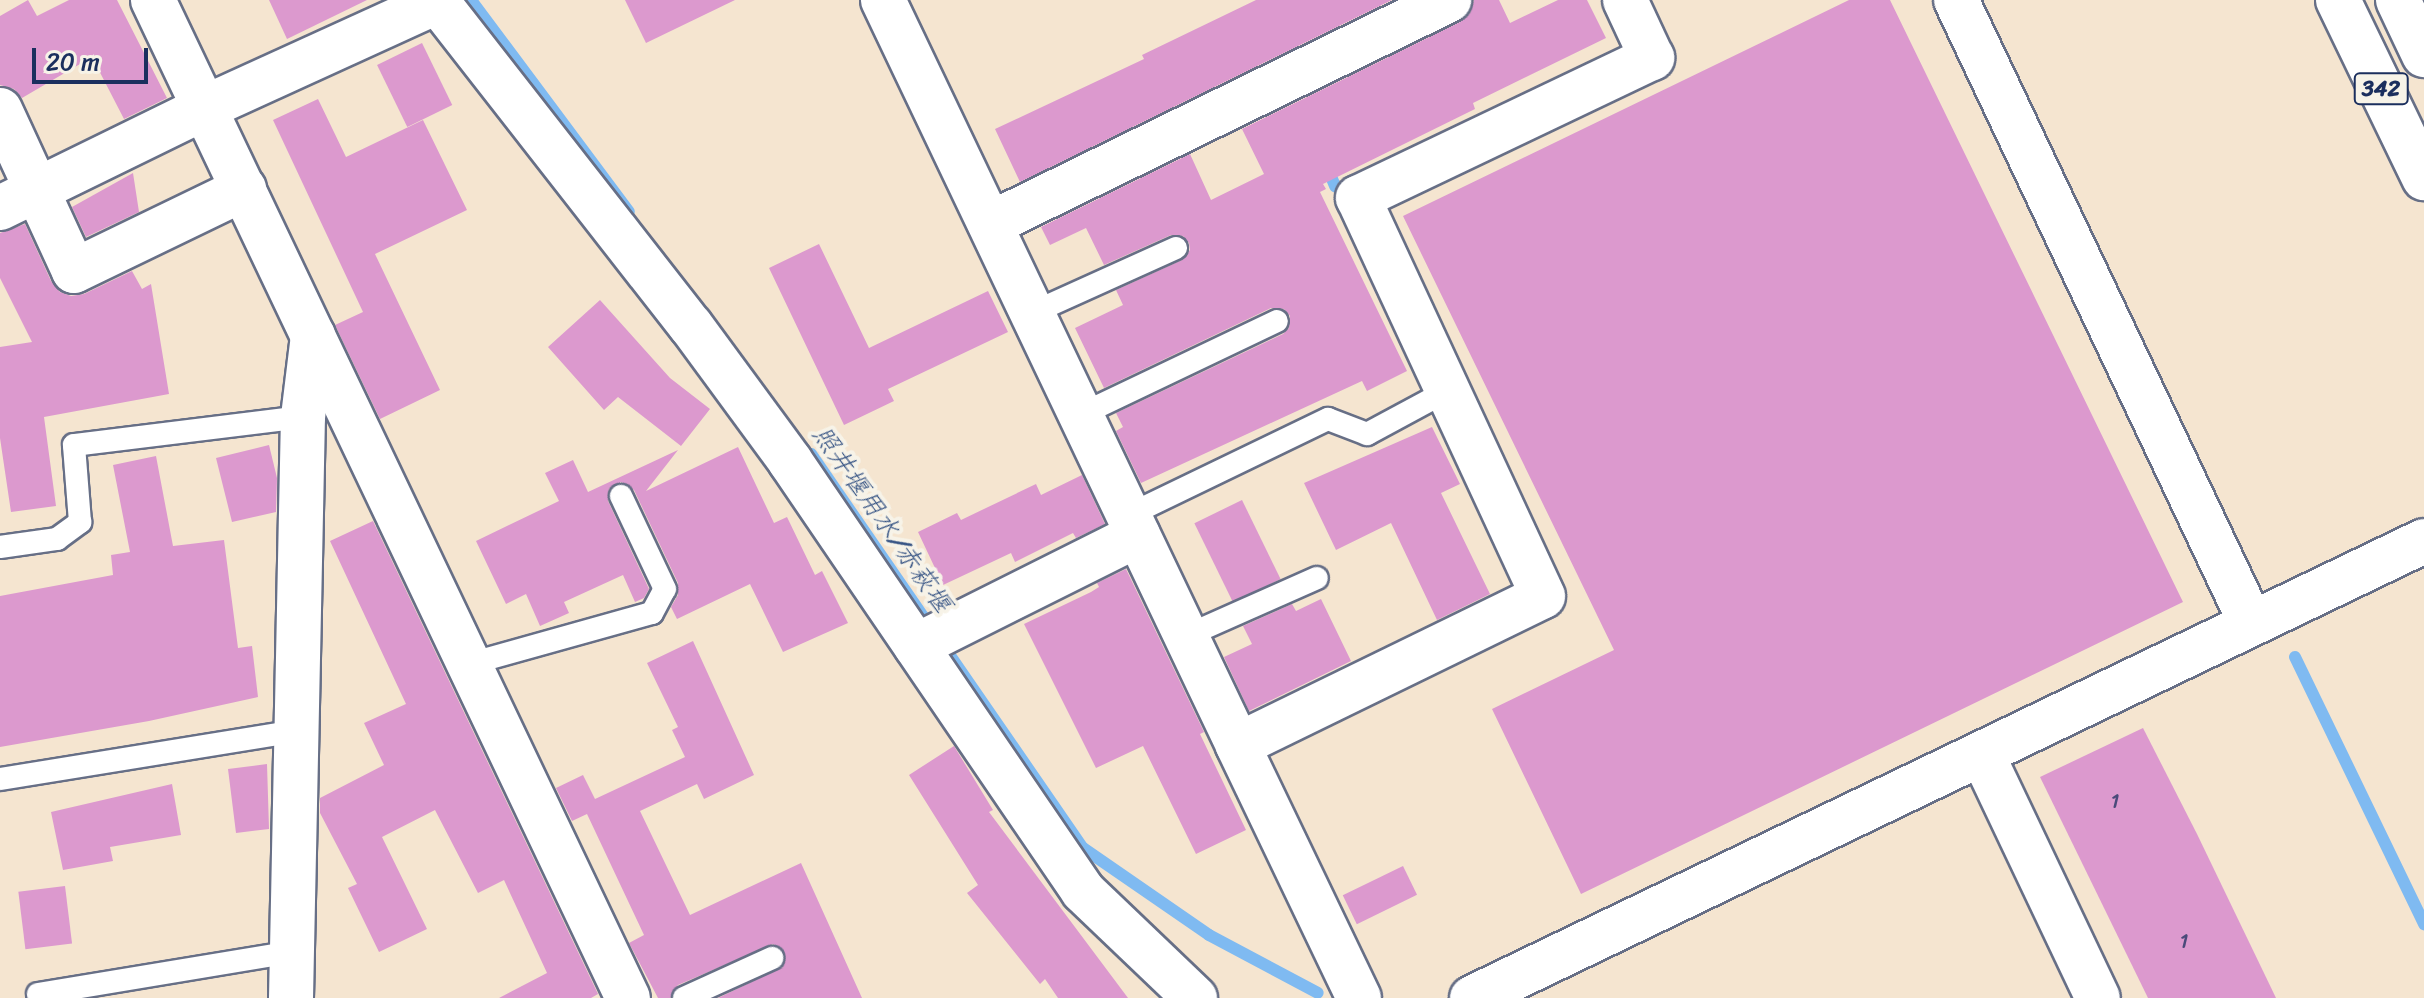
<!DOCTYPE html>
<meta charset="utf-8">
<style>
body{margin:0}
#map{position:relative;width:2424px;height:998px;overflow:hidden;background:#f5e5d0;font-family:Sriracha,"Klee One",sans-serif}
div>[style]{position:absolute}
.stream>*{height:12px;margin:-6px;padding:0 6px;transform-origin:6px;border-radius:6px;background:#7fbaf1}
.building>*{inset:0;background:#dc99ce;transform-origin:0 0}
.roads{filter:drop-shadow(2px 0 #676f86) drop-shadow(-2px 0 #676f86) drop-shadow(0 2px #676f86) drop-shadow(0 -2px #676f86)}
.service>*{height:22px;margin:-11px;padding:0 11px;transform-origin:11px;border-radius:11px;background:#fff}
.minor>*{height:44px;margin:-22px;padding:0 22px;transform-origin:22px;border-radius:22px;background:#fff}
.tertiary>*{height:44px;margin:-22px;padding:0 22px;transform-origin:22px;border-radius:22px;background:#fff}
.trunk>*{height:44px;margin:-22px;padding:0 22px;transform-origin:22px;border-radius:22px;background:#fff}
span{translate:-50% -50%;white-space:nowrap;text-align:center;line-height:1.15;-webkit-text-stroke:8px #f7f3e8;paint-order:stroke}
.number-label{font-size:20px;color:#4b4a7a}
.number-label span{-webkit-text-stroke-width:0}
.shield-label span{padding:2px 6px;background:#f7f3e8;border:2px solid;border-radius:6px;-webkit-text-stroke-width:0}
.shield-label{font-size:22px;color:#1b2f5e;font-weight:700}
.water-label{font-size:26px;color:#345283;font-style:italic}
.scale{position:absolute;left:32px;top:48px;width:116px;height:36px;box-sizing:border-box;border:4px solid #1b2f5e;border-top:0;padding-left:10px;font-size:24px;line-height:28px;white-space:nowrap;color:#1b2f5e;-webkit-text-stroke:6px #f7f3e8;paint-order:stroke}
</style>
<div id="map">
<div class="stream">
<div style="left:471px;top:0;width:264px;rotate:53.3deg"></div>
<div style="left:1327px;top:167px;width:21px;rotate:67deg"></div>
<div style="left:811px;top:454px;width:479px;rotate:55.4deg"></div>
<div style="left:1083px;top:848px;width:153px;rotate:34.6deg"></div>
<div style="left:1209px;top:935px;width:123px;rotate:28deg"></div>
<div style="left:2295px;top:657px;width:297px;rotate:64.2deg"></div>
</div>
<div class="building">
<div style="clip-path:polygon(28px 0,37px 16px,69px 0,117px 0,167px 98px,124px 119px,92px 57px,22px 98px,14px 89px,0 85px,0 16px)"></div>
<div style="clip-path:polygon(269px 0,367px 0,287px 39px)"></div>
<div style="clip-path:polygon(625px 0,735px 0,646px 43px)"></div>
<div style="clip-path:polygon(1256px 0,1392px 0,1020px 182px,995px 129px,1144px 59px,1142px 55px)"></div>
<div style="clip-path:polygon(1474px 0,1499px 0,1510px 23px,1558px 0,1587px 0,1606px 38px,1473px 103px,1475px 109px,1323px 184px,1326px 189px,1320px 192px,1407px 371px,1367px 391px,1362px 381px,1141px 483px,1116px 431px,1123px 427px,1116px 413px,1283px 334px,1289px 328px,1290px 316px,1284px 309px,1271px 308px,1104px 388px,1075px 328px,1123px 305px,1116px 290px,1182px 260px,1190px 250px,1189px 243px,1183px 236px,1171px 235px,1104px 265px,1086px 228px,1050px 245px,1041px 227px,1190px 154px,1211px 200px,1264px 174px,1242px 129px,1460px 22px,1470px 13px)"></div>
<div style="clip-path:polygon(1849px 0,1890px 0,2183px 602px,1581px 894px,1492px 709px,1614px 650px,1403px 216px)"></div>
<div style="left:422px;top:43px;width:69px;height:50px;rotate:64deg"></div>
<div style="clip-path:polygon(318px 99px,346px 157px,423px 120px,467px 210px,375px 254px,440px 390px,380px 419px,335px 325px,363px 312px,273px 120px)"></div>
<div style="clip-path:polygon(133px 173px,139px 212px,86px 237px,72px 207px)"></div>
<div style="clip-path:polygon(25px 224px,51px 281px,60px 292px,71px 296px,84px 294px,132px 271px,142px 289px,151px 284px,169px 394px,44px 417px,56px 506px,11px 512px,0 438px,0 347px,32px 342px,0 278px,0 233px)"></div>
<div style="clip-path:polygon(819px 244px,869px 348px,988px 291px,1008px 332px,888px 389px,894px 401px,844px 425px,769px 268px)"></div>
<div style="clip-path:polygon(600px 300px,670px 378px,710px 409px,681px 446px,618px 397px,604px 410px,548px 347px)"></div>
<div style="clip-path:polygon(1432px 427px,1460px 484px,1441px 493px,1490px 594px,1437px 620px,1391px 523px,1336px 550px,1304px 483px)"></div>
<div style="clip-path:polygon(269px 445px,277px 478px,276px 512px,232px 522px,216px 458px)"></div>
<div style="clip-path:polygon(738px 447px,774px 523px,787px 517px,815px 575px,822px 571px,848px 623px,783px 652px,750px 584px,677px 619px,671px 607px,678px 595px,678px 583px,634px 490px,621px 482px,609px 489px,608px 501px,649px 589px,644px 598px,635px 602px,623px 575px,564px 602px,569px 613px,540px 626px,526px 594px,506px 604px,476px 541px,559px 501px,545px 473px,573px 460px,588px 492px,678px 450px,646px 491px)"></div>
<div style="clip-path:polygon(156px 456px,173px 546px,224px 540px,238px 648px,252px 646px,258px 697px,149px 721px,0 747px,0 596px,113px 575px,111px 555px,130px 552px,113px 465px)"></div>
<div style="clip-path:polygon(1082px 475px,1105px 524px,1076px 538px,1073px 533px,1015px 562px,1011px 553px,943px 585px,918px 532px,957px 513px,961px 520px,1036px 484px,1041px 495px)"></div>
<div style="left:1242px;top:500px;width:88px;height:53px;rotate:64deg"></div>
<div style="clip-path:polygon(373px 521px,598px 994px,591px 998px,499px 998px,547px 973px,504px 880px,478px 893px,435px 810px,382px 837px,427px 929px,379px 952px,348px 888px,357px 884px,320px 813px,320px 798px,384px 765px,364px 723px,406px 704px,330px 541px)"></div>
<div style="clip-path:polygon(1126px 569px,1204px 732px,1200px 734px,1246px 830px,1196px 854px,1143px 746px,1096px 768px,1024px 624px,1091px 592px,1099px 587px,1097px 583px)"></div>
<div style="clip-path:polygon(1321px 599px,1351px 661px,1249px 711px,1224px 657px,1252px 644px,1243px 626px,1292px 604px,1296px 611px)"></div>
<div style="clip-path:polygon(693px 641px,754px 775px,704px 799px,697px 784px,640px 811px,690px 915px,801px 863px,862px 998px,718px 998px,783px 967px,784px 952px,773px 944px,678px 985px,670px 998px,658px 998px,629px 943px,644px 935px,587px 814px,572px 821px,556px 788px,583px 775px,595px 799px,685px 757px,672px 730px,678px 727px,647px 663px)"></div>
<div style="clip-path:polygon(2143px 728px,2197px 834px,2276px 998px,2148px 998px,2040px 777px)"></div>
<div style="clip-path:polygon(954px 746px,993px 810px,989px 812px,1128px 998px,1058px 998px,1045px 979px,1040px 984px,967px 893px,978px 885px,909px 775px)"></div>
<div style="clip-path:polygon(267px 764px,269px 829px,236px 833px,228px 769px)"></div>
<div style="clip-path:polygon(172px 784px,181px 835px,110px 847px,113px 861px,63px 870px,51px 812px)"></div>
<div style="left:1403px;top:866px;width:32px;height:67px;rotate:64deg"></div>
<div style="left:65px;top:886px;width:58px;height:47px;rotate:83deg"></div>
</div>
<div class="roads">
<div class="service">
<div style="left:1032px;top:313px;width:158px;rotate:-24.3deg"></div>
<div style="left:1080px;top:415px;width:218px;rotate:-25.5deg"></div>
<div style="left:1129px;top:515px;width:221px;rotate:-25.8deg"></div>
<div style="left:1328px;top:419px;width:42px;rotate:21deg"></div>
<div style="left:1367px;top:434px;width:91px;rotate:-28.3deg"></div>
<div style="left:0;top:547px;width:58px;rotate:-8deg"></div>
<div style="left:57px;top:539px;width:29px;rotate:-36deg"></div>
<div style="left:80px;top:522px;width:77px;rotate:-94.5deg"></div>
<div style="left:74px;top:445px;width:231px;rotate:-7deg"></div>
<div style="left:1186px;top:636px;width:143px;rotate:-23.9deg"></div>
<div style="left:469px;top:664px;width:190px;rotate:-15.6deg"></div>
<div style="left:652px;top:613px;width:27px;rotate:-62deg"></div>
<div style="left:665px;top:589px;width:103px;rotate:-115.3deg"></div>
<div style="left:0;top:779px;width:301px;rotate:-9.2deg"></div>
<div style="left:38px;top:994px;width:257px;rotate:-9.4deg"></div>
<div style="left:684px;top:998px;width:97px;rotate:-24.4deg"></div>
</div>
<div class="minor">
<div style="left:153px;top:0;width:1105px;rotate:64.55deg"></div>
<div style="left:436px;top:0;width:414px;rotate:52deg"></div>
<div style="left:691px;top:326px;width:167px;rotate:53.7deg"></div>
<div style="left:790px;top:461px;width:520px;rotate:55.73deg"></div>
<div style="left:1083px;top:891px;width:155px;rotate:43.7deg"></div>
<div style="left:883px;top:0;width:825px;rotate:64.52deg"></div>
<div style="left:0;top:110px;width:177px;rotate:65.3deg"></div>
<div style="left:74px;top:271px;width:189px;rotate:-25.8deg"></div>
<div style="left:0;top:208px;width:227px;rotate:-26.1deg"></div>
<div style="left:204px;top:108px;width:260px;rotate:-24.5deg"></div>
<div style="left:990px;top:224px;width:511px;rotate:-26.01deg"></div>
<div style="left:916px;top:646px;width:248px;rotate:-26.6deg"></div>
<div style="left:1982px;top:754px;width:270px;rotate:64.6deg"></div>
<div style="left:291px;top:998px;width:581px;rotate:-88.82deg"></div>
<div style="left:303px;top:417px;width:82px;rotate:-83deg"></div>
<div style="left:1359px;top:998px;width:280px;rotate:-115.6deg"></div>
<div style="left:1238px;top:745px;width:339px;rotate:-26deg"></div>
<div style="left:1543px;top:596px;width:439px;rotate:-114.9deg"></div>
<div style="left:1358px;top:198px;width:326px;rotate:-25.5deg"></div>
<div style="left:1652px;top:58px;width:64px;rotate:-115deg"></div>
</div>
<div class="tertiary">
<div style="left:1956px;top:0;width:689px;rotate:64.66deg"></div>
<div style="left:1472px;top:998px;width:1056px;rotate:-25.64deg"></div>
</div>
<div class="trunk">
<div style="left:2338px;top:0;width:198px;rotate:64.2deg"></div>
<div style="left:2398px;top:0;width:61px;rotate:64.7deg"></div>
</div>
</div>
<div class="number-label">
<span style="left:2115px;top:801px">1</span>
<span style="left:2184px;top:941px">1</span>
</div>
<div class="shield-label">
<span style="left:2381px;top:89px">342</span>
</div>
<div class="water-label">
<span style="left:882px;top:519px;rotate:55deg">照井堰用水/赤萩堰</span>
</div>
<div class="scale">20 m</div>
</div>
